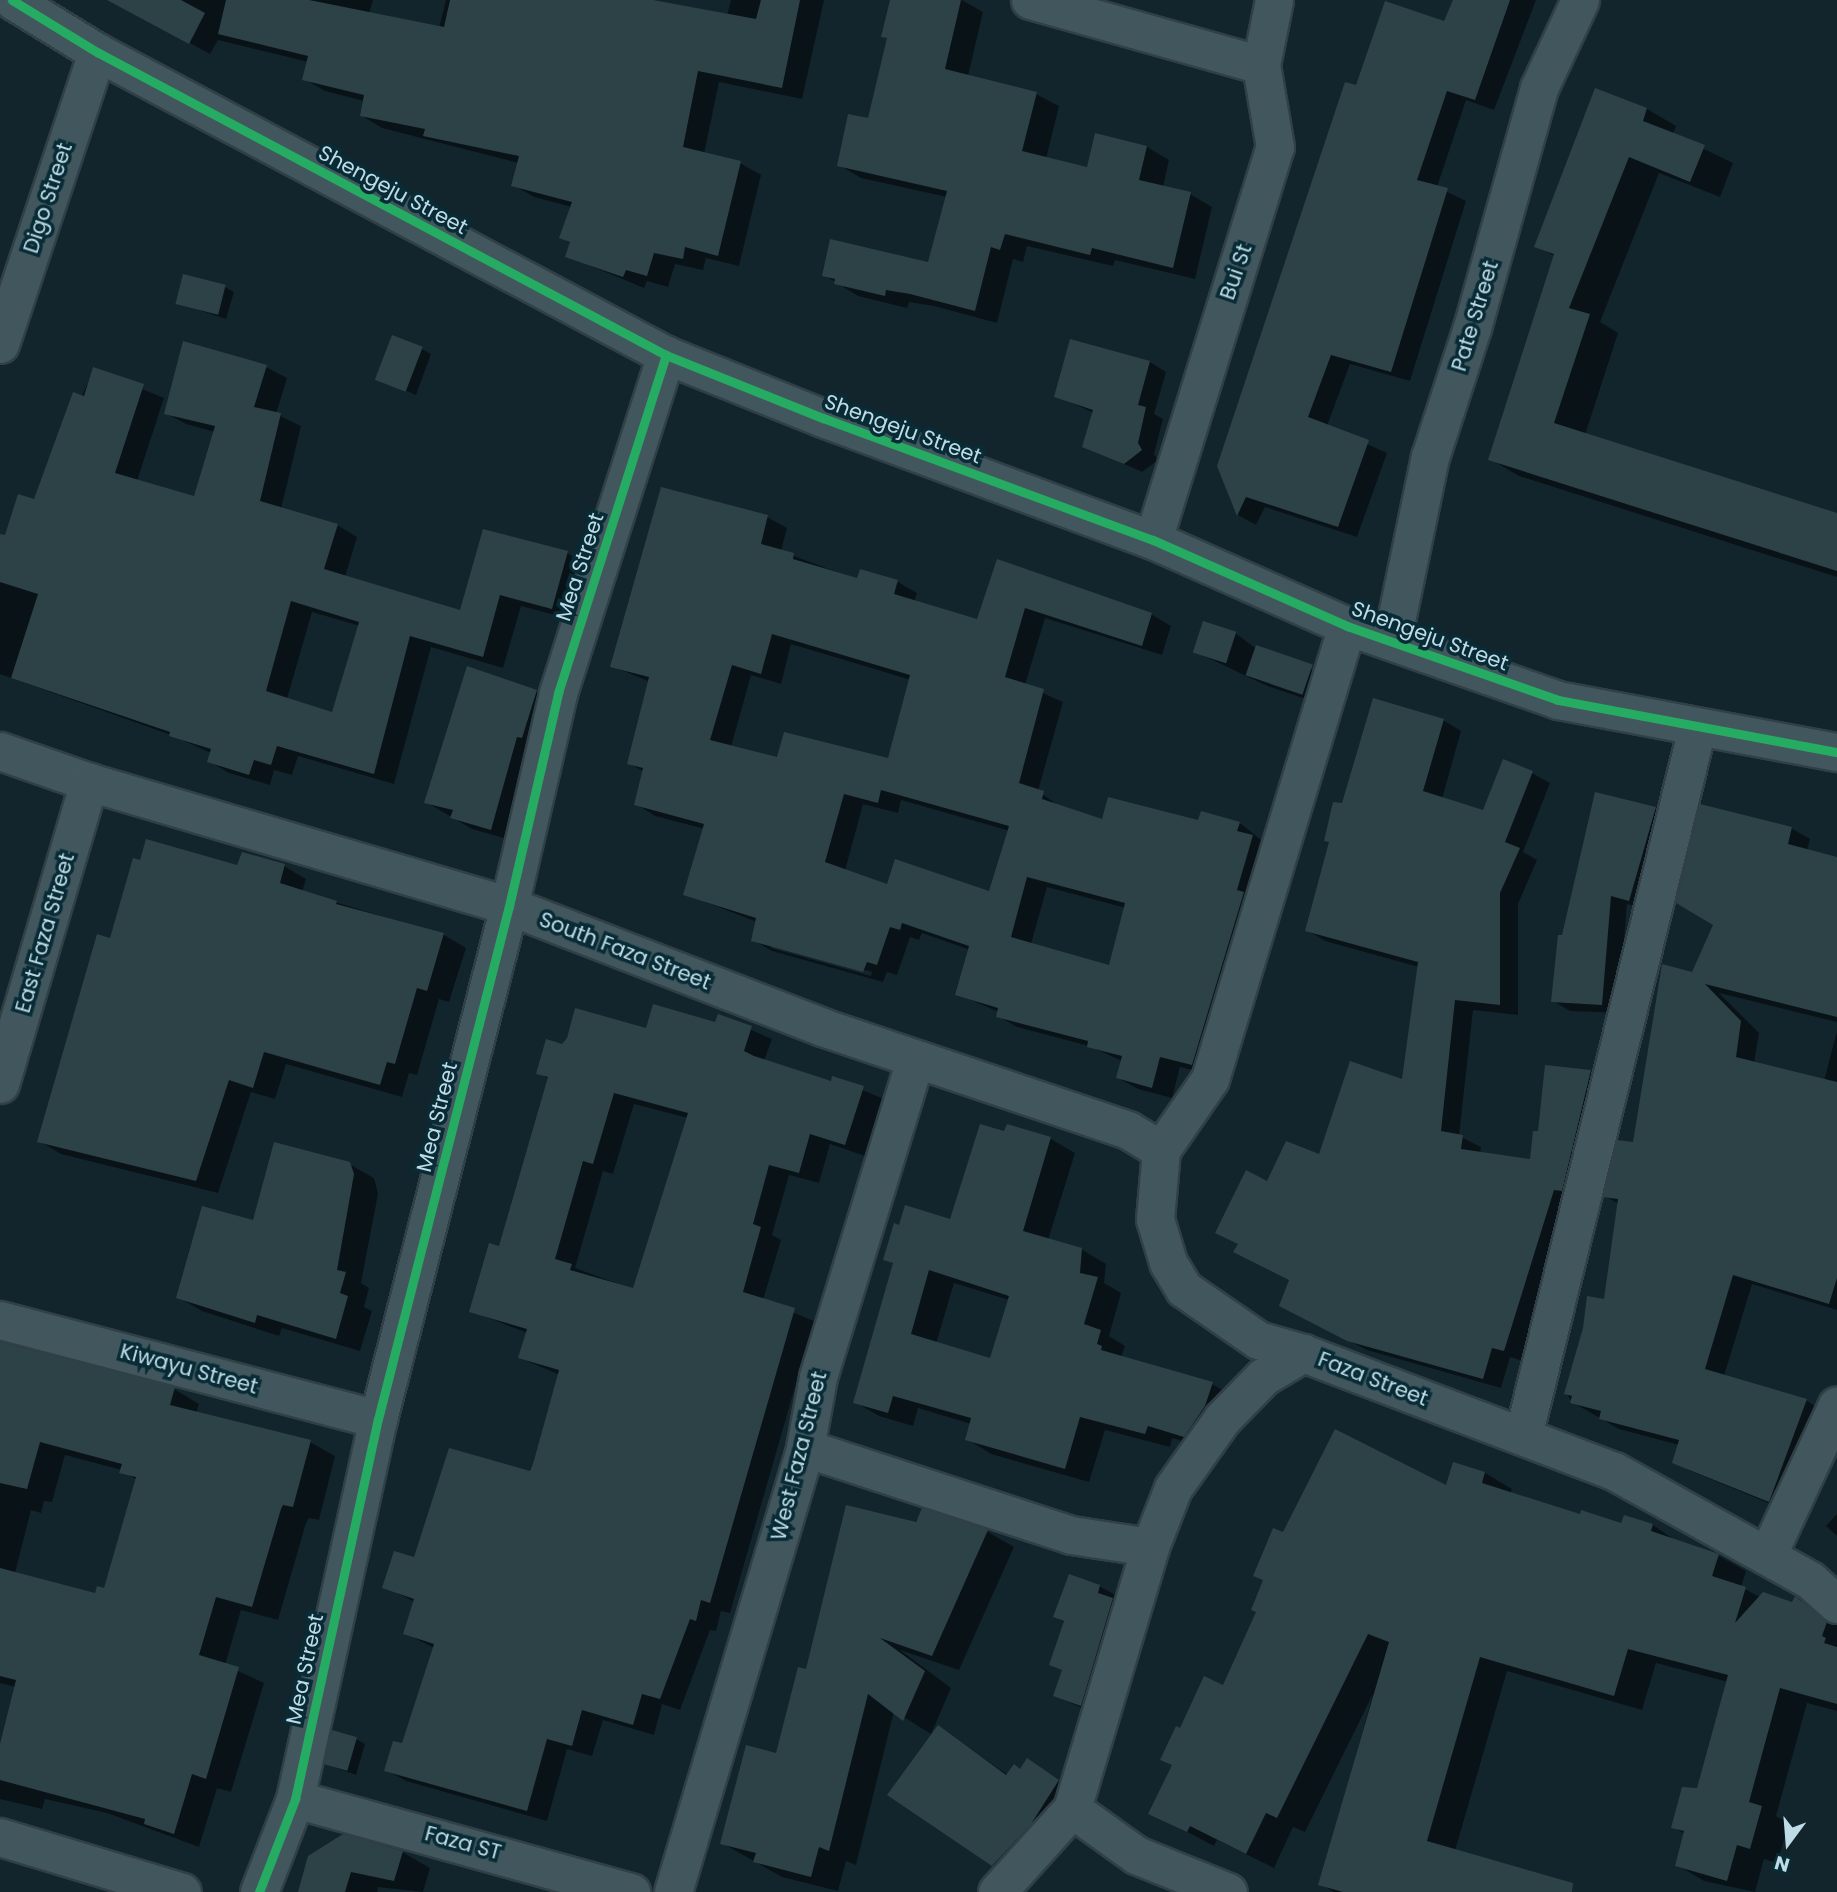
<!DOCTYPE html>
<style>
body{margin:0}
#map{position:relative;width:1837px;height:1892px;overflow:hidden;background:#12252c;font-family:Poppins,sans-serif}
div>[style]{position:absolute}
.shadow>*{inset:0;background:#0007}
.building>*{inset:0;background:#2d4247;transform-origin:0 0}
.roads{filter:drop-shadow(2px 0 #304046) drop-shadow(-2px 0 #304046) drop-shadow(0 2px #304046) drop-shadow(0 -2px #304046)}
.minor>*{height:37px;margin:-18.5px;padding:0 18.5px;transform-origin:18.5px;border-radius:18.5px;background:#41575d}
.cycleway>*{height:9px;margin:-4.5px;padding:0 4.5px;transform-origin:4.5px;border-radius:4.5px;background:#26ab63}
span{translate:-50% -50%;white-space:nowrap;text-align:center;line-height:1.15;-webkit-text-stroke:7px #082b36;paint-order:stroke}
.street-label{font-size:21px;color:#bddce8}
.north{position:absolute;left:1753px;top:1808px;width:70px;height:70px;-webkit-text-stroke:5px #082b36;paint-order:stroke;rotate:196deg;font-size:19px;font-weight:700;line-height:28px;text-align:center;color:#bddce8}
.north::after{content:'';display:block;margin:auto;width:24px;height:32px;background:#bddce8;clip-path:polygon(50% 0,100% 100%,50% 72%,0 100%)}
</style>
<div id="map">
<div class="shadow">
<div style="clip-path:polygon(110px 0,373px 0,369px 14px,439px 28px,446px 0,645px 0,727px 16px,731px 0,824px 0,802px 99px,719px 82px,704px 154px,740px 163px,761px 175px,739px 266px,706px 258px,703px 270px,675px 264px,668px 287px,647px 281px,644px 288px,567px 256px,571px 243px,561px 237px,572px 207px,534px 197px,513px 185px,519px 163px,382px 128px,362px 116px,364px 101px,325px 91px,304px 79px,308px 62px,218px 40px,210px 54px)"></div>
<div style="clip-path:polygon(891px 0,962px 0,983px 12px,968px 76px,1036px 94px,1059px 106px,1046px 159px,1088px 169px,1096px 135px,1147px 147px,1169px 160px,1163px 187px,1190px 194px,1212px 207px,1195px 279px,1115px 260px,1113px 266px,1027px 246px,1023px 262px,1013px 259px,997px 323px,934px 306px,909px 302px,907px 308px,858px 296px,824px 275px,929px 264px,947px 197px,861px 178px,839px 165px,869px 120px,888px 39px,883px 36px)"></div>
<div style="clip-path:polygon(1476px 0,1536px 0,1494px 110px,1466px 100px,1437px 187px,1466px 201px,1410px 381px,1350px 364px,1327px 426px,1387px 453px,1357px 537px,1265px 507px,1256px 525px,1238px 515px,1218px 465px,1357px 87px)"></div>
<div style="clip-path:polygon(1596px 90px,1647px 109px,1676px 126px,1673px 134px,1733px 163px,1720px 197px,1659px 173px,1600px 322px,1618px 333px,1585px 435px,1837px 515px,1837px 577px,1519px 476px,1490px 459px,1555px 256px,1537px 246px)"></div>
<div style="clip-path:polygon(225px 287px,234px 292px,226px 319px,177px 303px)"></div>
<div style="clip-path:polygon(1072px 341px,1150px 362px,1166px 372px,1154px 414px,1163px 419px,1154px 454px,1158px 460px,1142px 472px,1085px 446px,1094px 413px,1056px 396px)"></div>
<div style="clip-path:polygon(422px 349px,431px 354px,416px 395px,377px 378px)"></div>
<div style="clip-path:polygon(evenodd,266px 367px,287px 378px,276px 414px,301px 426px,281px 509px,337px 525px,357px 537px,345px 577px,461px 612px,567px 553px,588px 565px,573px 620px,521px 606px,503px 668px,431px 647px,394px 784px,298px 756px,292px 775px,274px 770px,270px 785px,229px 773px,209px 761px,211px 753px,171px 735px,0 674px,0 536px,6px 538px,35px 501px,94px 369px,164px 398px,137px 481px,195px 498px,215px 432px,186px 424px,166px 413px,266px 367px,312px 612px,360px 626px,334px 714px,287px 699px,312px 612px)"></div>
<div style="clip-path:polygon(evenodd,767px 517px,787px 528px,781px 551px,858px 580px,861px 571px,898px 582px,917px 593px,914px 602px,978px 621px,998px 561px,1151px 614px,1171px 626px,1162px 655px,1045px 618px,1025px 685px,1063px 702px,1038px 791px,1062px 808px,1103px 821px,1200px 822px,1202px 814px,1240px 823px,1271px 848px,1212px 1075px,1180px 1067px,1172px 1098px,1138px 1089px,1118px 1078px,1122px 1061px,1089px 1046px,1017px 1027px,998px 1016px,999px 1012px,957px 994px,970px 950px,922px 933px,919px 940px,910px 937px,897px 975px,887px 972px,883px 982px,772px 951px,753px 940px,757px 922px,685px 894px,705px 829px,655px 816px,636px 804px,644px 772px,629px 763px,650px 682px,612px 666px,767px 517px,791px 644px,911px 680px,889px 760px,778px 759px,731px 747px,751px 675px,781px 684px,791px 644px,767px 517px,901px 800px,1010px 831px,990px 893px,888px 886px,845px 871px,863px 804px,898px 813px,901px 800px,767px 517px,1047px 887px,1126px 908px,1110px 967px,1031px 944px,1047px 887px,767px 517px,771px 944px,872px 972px,871px 976px,771px 948px,771px 944px)"></div>
<div style="clip-path:polygon(1235px 633px,1254px 647px,1332px 677px,1324px 705px,1267px 686px,1196px 652px)"></div>
<div style="clip-path:polygon(536px 691px,556px 702px,511px 840px,472px 829px,426px 802px)"></div>
<div style="clip-path:polygon(1443px 720px,1461px 731px,1442px 799px,1484px 812px,1532px 773px,1550px 783px,1523px 852px,1537px 860px,1518px 904px,1518px 1015px,1473px 1010px,1459px 1136px,1481px 1147px,1480px 1154px,1531px 1161px,1540px 1133px,1546px 1067px,1591px 1072px,1609px 1082px,1523px 1361px,1510px 1357px,1501px 1388px,1367px 1350px,1299px 1315px,1268px 1184px,1320px 1157px,1403px 1081px,1419px 967px,1325px 941px,1307px 930px,1331px 843px,1326px 840px,1343px 805px)"></div>
<div style="clip-path:polygon(1655px 809px,1672px 819px,1646px 909px,1627px 904px,1618px 1013px,1570px 1011px,1553px 1001px,1564px 937px)"></div>
<div style="clip-path:polygon(1791px 828px,1810px 839px,1807px 851px,1837px 859px,1837px 1022px,1719px 993px,1759px 1033px,1754px 1063px,1824px 1081px,1837px 1031px,1837px 1310px,1752px 1284px,1724px 1376px,1807px 1401px,1825px 1412px,1788px 1511px,1693px 1472px,1674px 1462px,1679px 1445px,1619px 1429px,1572px 1402px,1566px 1393px,1606px 1301px,1619px 1204px,1605px 1196px,1635px 1144px,1693px 974px)"></div>
<div style="clip-path:polygon(284px 866px,306px 879px,302px 892px,444px 935px,466px 948px,449px 1002px,439px 999px,417px 1075px,409px 1073px,402px 1097px,286px 1064px,275px 1099px,251px 1092px,218px 1193px,61px 1154px,39px 1141px,111px 940px,239px 868px)"></div>
<div style="clip-path:polygon(evenodd,719px 1016px,772px 1039px,764px 1061px,832px 1083px,833px 1078px,884px 1099px,865px 1156px,830px 1144px,819px 1183px,789px 1175px,772px 1235px,781px 1240px,763px 1300px,814px 1321px,730px 1613px,721px 1611px,716px 1631px,710px 1630px,680px 1710px,662px 1704px,654px 1735px,603px 1720px,592px 1756px,567px 1749px,547px 1821px,406px 1781px,386px 1770px,403px 1746px,434px 1648px,405px 1633px,415px 1602px,385px 1587px,531px 1473px,560px 1375px,520px 1358px,527px 1333px,471px 1311px,500px 1249px,549px 1079px,538px 1073px,562px 1045px,716px 1024px,719px 1016px,634px 1104px,688px 1118px,635px 1290px,575px 1268px,603px 1171px,613px 1174px,634px 1104px)"></div>
<div style="clip-path:polygon(evenodd,1008px 1126px,1051px 1139px,1075px 1153px,1048px 1240px,1081px 1249px,1106px 1264px,1104px 1283px,1121px 1293px,1109px 1336px,1125px 1346px,1121px 1358px,1212px 1384px,1236px 1398px,1209px 1449px,1172px 1438px,1170px 1447px,1105px 1430px,1089px 1482px,991px 1454px,967px 1439px,971px 1424px,918px 1408px,913px 1426px,879px 1416px,855px 1402px,894px 1264px,885px 1259px,951px 1222px,1008px 1126px,954px 1283px,1009px 1300px,991px 1360px,936px 1344px,954px 1283px)"></div>
<div style="clip-path:polygon(349px 1164px,374px 1178px,378px 1194px,361px 1283px,369px 1288px,364px 1307px,372px 1311px,360px 1351px,282px 1328px,279px 1336px,202px 1311px,178px 1297px,254px 1222px)"></div>
<div style="clip-path:polygon(evenodd,0 1343px,174px 1389px,199px 1404px,196px 1413px,310px 1442px,335px 1456px,319px 1520px,309px 1518px,306px 1523px,278px 1620px,241px 1610px,225px 1665px,264px 1683px,231px 1792px,217px 1788px,199px 1847px,107px 1813px,45px 1799px,42px 1809px,0 1799px,0 1751px,16px 1687px,0 1683px,0 1343px,65px 1455px,122px 1470px,137px 1480px,105px 1590px,96px 1596px,15px 1573px,31px 1510px,41px 1513px,44px 1501px,52px 1502px,65px 1455px)"></div>
<div style="clip-path:polygon(1485px 1473px,1512px 1489px,1510px 1494px,1581px 1516px,1622px 1525px,1625px 1517px,1653px 1525px,1679px 1543px,1719px 1556px,1746px 1571px,1741px 1587px,1760px 1597px,1793px 1604px,1796px 1598px,1837px 1625px,1837px 1711px,1807px 1703px,1776px 1816px,1789px 1823px,1777px 1863px,1764px 1859px,1755px 1892px,1704px 1881px,1677px 1865px,1685px 1834px,1673px 1827px,1698px 1790px,1728px 1682px,1656px 1663px,1642px 1710px,1507px 1671px,1455px 1851px,1548px 1878px,1573px 1892px,1334px 1892px,1320px 1884px,1373px 1694px,1305px 1832px,1293px 1827px,1274px 1868px,1217px 1840px,1214px 1846px,1151px 1813px,1173px 1766px,1181px 1731px,1224px 1687px,1258px 1612px,1284px 1534px)"></div>
<div style="clip-path:polygon(923px 1511px,988px 1532px,1014px 1547px,959px 1670px,900px 1650px,951px 1688px,931px 1734px,894px 1711px,856px 1865px,846px 1861px,838px 1891px,782px 1877px,722px 1843px,777px 1755px,807px 1671px)"></div>
<div style="clip-path:polygon(1837px 1514px,1837px 1536px,1826px 1526px)"></div>
<div style="clip-path:polygon(1099px 1586px,1119px 1597px,1100px 1716px,1055px 1696px,1064px 1671px,1051px 1664px,1066px 1623px,1055px 1617px)"></div>
<div style="clip-path:polygon(938px 1727px,1008px 1775px,1047px 1772px,1077px 1792px,1013px 1876px,993px 1865px)"></div>
<div style="clip-path:polygon(356px 1739px,365px 1744px,356px 1775px,326px 1764px)"></div>
<div style="clip-path:polygon(402px 1852px,430px 1868px,423px 1892px,378px 1887px,377px 1892px,299px 1892px,310px 1857px)"></div>
</div>
<div class="building">
<div style="clip-path:polygon(107px 0,181px 0,205px 13px,189px 44px)"></div>
<div style="clip-path:polygon(226px 0,309px 0,444px 27px,450px 0,653px 0,756px 19px,761px 0,800px 0,782px 88px,698px 71px,683px 147px,741px 161px,718px 256px,685px 247px,683px 259px,654px 253px,647px 276px,626px 270px,623px 277px,565px 257px,570px 242px,559px 238px,572px 202px,511px 186px,519px 156px,423px 136px,425px 129px,360px 116px,364px 95px,302px 80px,308px 56px,218px 34px)"></div>
<div style="clip-path:polygon(890px 0,961px 0,945px 69px,1037px 92px,1022px 151px,1087px 167px,1095px 133px,1147px 146px,1139px 180px,1191px 192px,1173px 268px,1092px 248px,1090px 255px,1005px 234px,1000px 250px,991px 247px,975px 311px,910px 294px,886px 290px,885px 296px,834px 284px,835px 279px,822px 276px,830px 239px,928px 262px,947px 191px,837px 166px,848px 114px,868px 118px,887px 38px,881px 37px)"></div>
<div style="clip-path:polygon(1453px 0,1510px 0,1475px 100px,1447px 91px,1417px 180px,1448px 188px,1391px 372px,1331px 355px,1308px 417px,1369px 440px,1338px 527px,1246px 497px,1237px 516px,1217px 466px,1345px 82px,1356px 85px,1385px 1px,1444px 21px)"></div>
<div style="clip-path:polygon(1595px 88px,1647px 108px,1643px 121px,1705px 145px,1690px 182px,1629px 157px,1569px 308px,1590px 314px,1554px 423px,1837px 513px,1837px 571px,1488px 460px,1554px 254px,1534px 247px)"></div>
<div style="left:183px;top:274px;width:44px;height:31px;rotate:14deg"></div>
<div style="left:392px;top:335px;width:33px;height:48px;rotate:21deg"></div>
<div style="clip-path:polygon(1070px 339px,1150px 361px,1138px 405px,1146px 407px,1138px 443px,1142px 450px,1124px 464px,1082px 447px,1093px 410px,1054px 397px)"></div>
<div style="clip-path:polygon(evenodd,183px 341px,267px 365px,254px 407px,281px 413px,260px 501px,338px 524px,324px 569px,460px 610px,483px 529px,568px 551px,552px 609px,500px 595px,483px 657px,410px 636px,374px 774px,277px 746px,271px 765px,254px 760px,249px 775px,207px 762px,211px 749px,169px 736px,170px 732px,11px 678px,38px 594px,0 582px,0 534px,5px 535px,18px 494px,34px 499px,73px 392px,84px 396px,93px 367px,144px 384px,115px 473px,194px 496px,215px 426px,164px 414px,183px 341px,291px 601px,359px 622px,332px 712px,266px 691px,291px 601px)"></div>
<div style="clip-path:polygon(evenodd,661px 487px,768px 515px,761px 544px,794px 553px,793px 559px,857px 578px,860px 569px,898px 580px,894px 594px,977px 619px,997px 559px,1152px 613px,1142px 646px,1025px 608px,1005px 677px,1044px 689px,1019px 783px,1044px 791px,1042px 799px,1102px 819px,1108px 797px,1198px 820px,1201px 811px,1240px 822px,1237px 831px,1253px 835px,1237px 890px,1244px 892px,1192px 1065px,1160px 1057px,1152px 1088px,1116px 1078px,1122px 1056px,1087px 1047px,1088px 1041px,996px 1017px,998px 1008px,955px 995px,969px 946px,902px 923px,900px 930px,890px 927px,877px 965px,867px 962px,863px 972px,751px 941px,756px 918px,683px 895px,704px 824px,634px 805px,643px 768px,627px 764px,649px 677px,610px 667px,661px 487px,772px 634px,910px 675px,888px 758px,784px 732px,777px 757px,710px 740px,732px 665px,761px 674px,772px 634px,661px 487px,881px 790px,1009px 826px,989px 891px,895px 859px,887px 884px,825px 862px,844px 794px,878px 803px,881px 790px,661px 487px,1027px 877px,1125px 903px,1109px 965px,1011px 937px,1027px 877px)"></div>
<div style="left:1203px;top:621px;width:35px;height:33px;rotate:18deg"></div>
<div style="left:1256px;top:645px;width:60px;height:32px;rotate:19deg"></div>
<div style="clip-path:polygon(467px 666px,537px 690px,522px 738px,517px 737px,491px 830px,450px 818px,453px 810px,424px 803px)"></div>
<div style="clip-path:polygon(1373px 698px,1444px 719px,1423px 791px,1483px 810px,1503px 759px,1533px 771px,1505px 842px,1520px 848px,1500px 893px,1500px 1005px,1455px 1000px,1441px 1131px,1463px 1135px,1461px 1149px,1530px 1159px,1533px 1131px,1538px 1131px,1545px 1065px,1591px 1070px,1562px 1191px,1554px 1190px,1504px 1351px,1492px 1348px,1483px 1379px,1347px 1341px,1279px 1306px,1289px 1280px,1233px 1252px,1238px 1244px,1215px 1233px,1246px 1170px,1267px 1181px,1286px 1141px,1319px 1154px,1350px 1061px,1402px 1079px,1418px 962px,1305px 931px,1329px 842px,1324px 841px,1333px 802px,1342px 803px)"></div>
<div style="clip-path:polygon(1595px 792px,1656px 807px,1629px 901px,1611px 896px,1602px 1005px,1551px 1002px,1558px 935px,1562px 935px)"></div>
<div style="clip-path:polygon(1700px 804px,1792px 827px,1788px 844px,1837px 857px,1837px 1017px,1705px 984px,1741px 1021px,1736px 1057px,1837px 1082px,1837px 1278px,1829px 1304px,1733px 1275px,1705px 1369px,1807px 1399px,1769px 1502px,1672px 1463px,1679px 1440px,1599px 1419px,1601px 1411px,1570px 1403px,1572px 1396px,1564px 1394px,1583px 1328px,1587px 1296px,1604px 1299px,1618px 1199px,1603px 1197px,1617px 1140px,1633px 1142px,1662px 964px,1692px 972px,1713px 925px,1676px 903px)"></div>
<div style="clip-path:polygon(146px 839px,237px 865px,242px 852px,285px 864px,280px 883px,337px 901px,336px 904px,444px 933px,427px 991px,417px 988px,395px 1064px,387px 1062px,380px 1085px,264px 1052px,253px 1088px,229px 1080px,196px 1181px,37px 1142px,97px 934px,110px 938px,133px 858px,140px 860px)"></div>
<div style="clip-path:polygon(evenodd,653px 1004px,715px 1022px,718px 1014px,752px 1026px,744px 1051px,754px 1056px,831px 1081px,832px 1076px,864px 1086px,845px 1145px,810px 1134px,799px 1173px,769px 1165px,753px 1224px,761px 1227px,743px 1292px,795px 1308px,710px 1603px,701px 1600px,696px 1621px,690px 1619px,660px 1699px,642px 1694px,633px 1725px,582px 1710px,572px 1746px,547px 1739px,527px 1811px,384px 1771px,393px 1741px,402px 1743px,434px 1644px,403px 1634px,414px 1599px,382px 1588px,394px 1551px,414px 1557px,449px 1448px,530px 1471px,533px 1464px,559px 1370px,518px 1358px,527px 1329px,469px 1312px,489px 1243px,499px 1246px,548px 1077px,536px 1074px,546px 1039px,562px 1044px,567px 1038px,575px 1008px,646px 1028px,653px 1004px,614px 1093px,688px 1113px,633px 1288px,570px 1270px,572px 1264px,555px 1259px,583px 1161px,593px 1164px,614px 1093px)"></div>
<div style="clip-path:polygon(evenodd,980px 1124px,1004px 1131px,1007px 1124px,1051px 1137px,1023px 1231px,1082px 1248px,1080px 1273px,1098px 1277px,1084px 1324px,1101px 1330px,1097px 1344px,1102px 1346px,1101px 1350px,1213px 1382px,1205px 1406px,1184px 1437px,1148px 1426px,1145px 1434px,1080px 1417px,1065px 1469px,965px 1440px,971px 1418px,893px 1396px,888px 1413px,853px 1403px,893px 1263px,883px 1260px,894px 1223px,899px 1225px,905px 1205px,950px 1219px,980px 1124px,929px 1270px,1009px 1296px,990px 1358px,911px 1334px,929px 1270px)"></div>
<div style="clip-path:polygon(274px 1142px,350px 1162px,354px 1174px,337px 1270px,346px 1272px,340px 1293px,348px 1296px,336px 1339px,257px 1315px,255px 1323px,176px 1298px,202px 1206px,253px 1220px)"></div>
<div style="clip-path:polygon(0 1342px,175px 1387px,170px 1405px,311px 1440px,293px 1507px,283px 1505px,281px 1509px,252px 1607px,216px 1597px,199px 1655px,239px 1667px,206px 1779px,192px 1774px,174px 1834px,144px 1824px,145px 1819px,0 1780px,0 1744px,16px 1680px,0 1676px,0 1568px,95px 1593px,97px 1586px,104px 1588px,136px 1477px,119px 1473px,122px 1464px,40px 1442px,27px 1489px,0 1483px)"></div>
<div style="clip-path:polygon(1335px 1429px,1446px 1485px,1453px 1462px,1485px 1472px,1482px 1483px,1580px 1514px,1581px 1510px,1621px 1523px,1624px 1515px,1653px 1524px,1651px 1531px,1719px 1554px,1712px 1576px,1746px 1587px,1735px 1623px,1763px 1592px,1792px 1602px,1795px 1596px,1827px 1622px,1822px 1636px,1826px 1638px,1824px 1643px,1837px 1647px,1837px 1704px,1780px 1688px,1749px 1802px,1762px 1806px,1750px 1849px,1737px 1845px,1727px 1881px,1675px 1866px,1684px 1831px,1671px 1828px,1682px 1787px,1697px 1788px,1728px 1675px,1628px 1649px,1614px 1696px,1480px 1657px,1427px 1841px,1573px 1883px,1572px 1892px,1343px 1892px,1318px 1885px,1389px 1642px,1368px 1634px,1277px 1818px,1266px 1813px,1246px 1854px,1190px 1826px,1187px 1832px,1148px 1814px,1172px 1765px,1160px 1760px,1176px 1726px,1180px 1728px,1204px 1676px,1223px 1685px,1256px 1612px,1251px 1610px,1263px 1580px,1253px 1576px,1273px 1528px,1283px 1532px)"></div>
<div style="clip-path:polygon(846px 1505px,916px 1522px,922px 1508px,988px 1530px,932px 1656px,880px 1638px,925px 1671px,903px 1721px,868px 1694px,829px 1851px,819px 1847px,811px 1877px,753px 1862px,756px 1853px,720px 1844px,746px 1745px,776px 1753px,798px 1667px,806px 1669px)"></div>
<div style="clip-path:polygon(1069px 1574px,1100px 1585px,1098px 1593px,1113px 1598px,1081px 1706px,1053px 1696px,1062px 1670px,1049px 1665px,1064px 1621px,1053px 1617px)"></div>
<div style="clip-path:polygon(938px 1725px,1006px 1775px,1014px 1764px,1020px 1769px,1027px 1758px,1059px 1780px,1031px 1824px,992px 1866px,887px 1795px)"></div>
<div style="left:332px;top:1730px;width:26px;height:35px;rotate:16deg"></div>
<div style="clip-path:polygon(343px 1834px,403px 1851px,394px 1881px,351px 1872px,345px 1892px,298px 1892px,308px 1856px)"></div>
</div>
<div class="roads">
<div class="minor">
<div style="left:12px;top:0;width:100px;rotate:31.5deg"></div>
<div style="left:97px;top:52px;width:645px;rotate:28.04deg"></div>
<div style="left:666px;top:355px;width:169px;rotate:21.9deg"></div>
<div style="left:823px;top:418px;width:352px;rotate:20.3deg"></div>
<div style="left:1153px;top:540px;width:212px;rotate:23.9deg"></div>
<div style="left:1347px;top:626px;width:224px;rotate:19.3deg"></div>
<div style="left:1558px;top:700px;width:284px;rotate:10.6deg"></div>
<div style="left:1030px;top:0;width:240px;rotate:15.7deg"></div>
<div style="left:0;top:344px;width:308px;rotate:-71.6deg"></div>
<div style="left:1153px;top:540px;width:412px;rotate:-72.8deg"></div>
<div style="left:1275px;top:147px;width:83px;rotate:-99.7deg"></div>
<div style="left:1261px;top:65px;width:66px;rotate:-78.7deg"></div>
<div style="left:1392px;top:640px;width:187px;rotate:-78.3deg"></div>
<div style="left:1430px;top:457px;width:136px;rotate:-72deg"></div>
<div style="left:1472px;top:328px;width:249px;rotate:-74.4deg"></div>
<div style="left:1539px;top:88px;width:97px;rotate:-65deg"></div>
<div style="left:0;top:751px;width:94px;rotate:19.2deg"></div>
<div style="left:89px;top:782px;width:438px;rotate:16.4deg"></div>
<div style="left:509px;top:906px;width:336px;rotate:21.1deg"></div>
<div style="left:822px;top:1027px;width:323px;rotate:18.6deg"></div>
<div style="left:1128px;top:1130px;width:39px;rotate:31deg"></div>
<div style="left:0;top:1084px;width:315px;rotate:-73.6deg"></div>
<div style="left:0;top:1320px;width:391px;rotate:14.7deg"></div>
<div style="left:1303px;top:1353px;width:47px;rotate:-163.9deg"></div>
<div style="left:1258px;top:1340px;width:90px;rotate:-145.4deg"></div>
<div style="left:1184px;top:1289px;width:31px;rotate:-121deg"></div>
<div style="left:1168px;top:1262px;width:45px;rotate:-106.8deg"></div>
<div style="left:1155px;top:1219px;width:69px;rotate:-85deg"></div>
<div style="left:1161px;top:1150px;width:86px;rotate:-55.4deg"></div>
<div style="left:1210px;top:1079px;width:473px;rotate:-73.2deg"></div>
<div style="left:1523px;top:1436px;width:729px;rotate:-76.19deg"></div>
<div style="left:805px;top:1448px;width:280px;rotate:18.1deg"></div>
<div style="left:1071px;top:1535px;width:80px;rotate:8.6deg"></div>
<div style="left:1767px;top:1556px;width:166px;rotate:-65.1deg"></div>
<div style="left:295px;top:1799px;width:349px;rotate:15.5deg"></div>
<div style="left:1072px;top:1809px;width:79px;rotate:35.7deg"></div>
<div style="left:1136px;top:1855px;width:99px;rotate:21.9deg"></div>
<div style="left:0;top:1837px;width:190px;rotate:16.8deg"></div>
<div style="left:259px;top:1892px;width:100px;rotate:-68.8deg"></div>
<div style="left:295px;top:1799px;width:389px;rotate:-77.7deg"></div>
<div style="left:378px;top:1419px;width:529px;rotate:-75.68deg"></div>
<div style="left:509px;top:906px;width:219px;rotate:-77deg"></div>
<div style="left:558px;top:693px;width:355px;rotate:-72.3deg"></div>
<div style="left:673px;top:1892px;width:463px;rotate:-73.4deg"></div>
<div style="left:805px;top:1448px;width:72px;rotate:-79.6deg"></div>
<div style="left:818px;top:1377px;width:332px;rotate:-73deg"></div>
<div style="left:997px;top:1892px;width:112px;rotate:-47.9deg"></div>
<div style="left:1072px;top:1809px;width:273px;rotate:-73.4deg"></div>
<div style="left:1150px;top:1547px;width:63px;rotate:-68.7deg"></div>
<div style="left:1173px;top:1488px;width:85px;rotate:-54.6deg"></div>
<div style="left:1222px;top:1419px;width:59px;rotate:-45.7deg"></div>
<div style="left:1263px;top:1377px;width:47px;rotate:-31deg"></div>
<div style="left:1303px;top:1353px;width:333px;rotate:20.8deg"></div>
<div style="left:1614px;top:1471px;width:224px;rotate:29.1deg"></div>
<div style="left:1810px;top:1580px;width:36px;rotate:42deg"></div>
</div>
</div>
<div class="cycleway">
<div style="left:12px;top:0;width:100px;rotate:31.5deg"></div>
<div style="left:97px;top:52px;width:645px;rotate:28.04deg"></div>
<div style="left:666px;top:355px;width:169px;rotate:21.9deg"></div>
<div style="left:823px;top:418px;width:352px;rotate:20.3deg"></div>
<div style="left:1153px;top:540px;width:212px;rotate:23.9deg"></div>
<div style="left:1347px;top:626px;width:224px;rotate:19.3deg"></div>
<div style="left:1558px;top:700px;width:284px;rotate:10.6deg"></div>
<div style="left:259px;top:1892px;width:100px;rotate:-68.8deg"></div>
<div style="left:295px;top:1799px;width:389px;rotate:-77.7deg"></div>
<div style="left:378px;top:1419px;width:529px;rotate:-75.68deg"></div>
<div style="left:509px;top:906px;width:219px;rotate:-77deg"></div>
<div style="left:558px;top:693px;width:355px;rotate:-72.3deg"></div>
</div>
<div class="street-label">
<span style="left:393px;top:190px;rotate:28deg">Shengeju Street</span>
<span style="left:48px;top:198px;rotate:-72deg">Digo Street</span>
<span style="left:1236px;top:272px;rotate:-71deg">Bui St</span>
<span style="left:1475px;top:316px;rotate:-73deg">Pate Street</span>
<span style="left:903px;top:429px;rotate:20deg">Shengeju Street</span>
<span style="left:580px;top:567px;rotate:-72deg">Mea Street</span>
<span style="left:1430px;top:636px;rotate:20deg">Shengeju Street</span>
<span style="left:45px;top:933px;rotate:-74deg">East Faza Street</span>
<span style="left:625px;top:951px;rotate:21deg">South Faza Street</span>
<span style="left:437px;top:1117px;rotate:-76deg">Mea Street</span>
<span style="left:189px;top:1369px;rotate:15deg">Kiwayu Street</span>
<span style="left:1373px;top:1379px;rotate:21deg">Faza Street</span>
<span style="left:799px;top:1456px;rotate:-76deg">West Faza Street</span>
<span style="left:305px;top:1669px;rotate:-78deg">Mea Street</span>
<span style="left:463px;top:1843px;rotate:15deg">Faza ST</span>
</div>
<div class="north">N</div>
</div>
